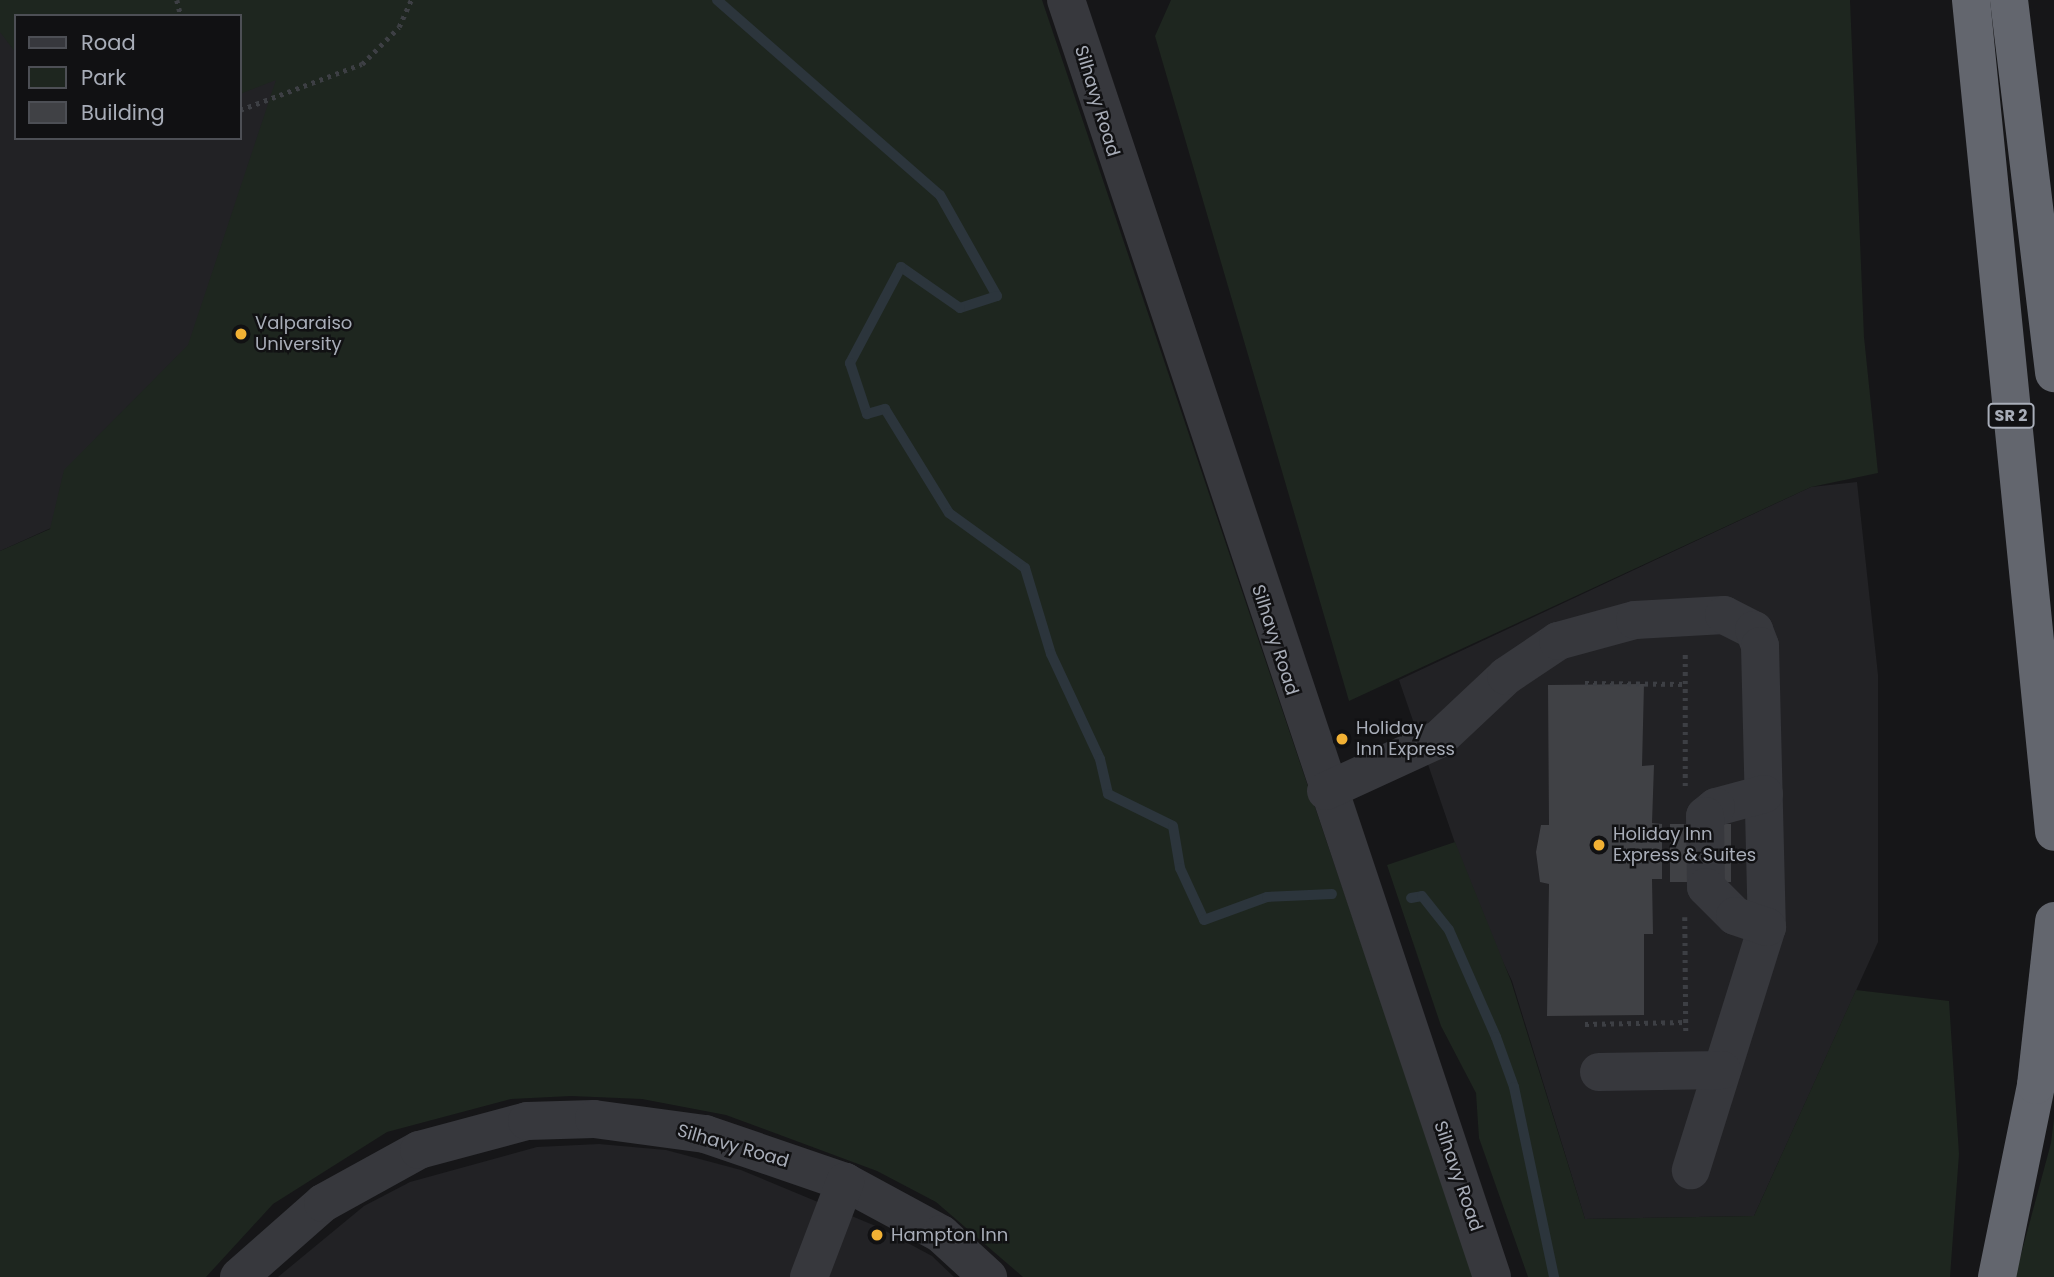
<!DOCTYPE html>
<style>
body{margin:0}
#map{position:relative;width:2054px;height:1277px;overflow:hidden;background:#161618;font-family:Poppins,sans-serif}
div>[style]{position:absolute}
.built>*{inset:0;background:#222225}
.green>*{inset:0;background:#1e261f}
.stream>*{height:10px;margin:-5px;padding:0 5px;transform-origin:5px;border-radius:5px;background:#2c353c}
.building>*{inset:0;background:#404145;transform-origin:0 0}
.path>*{height:4.5px;margin-top:-2.25px;transform-origin:0;background:repeating-linear-gradient(90deg,#3d3f44 0 3.5px,transparent 0 8.5px)}
.minor>*{height:38px;margin:-19px;padding:0 19px;transform-origin:19px;border-radius:19px;background:#37383d}
.highway>*{height:38px;margin:-19px;padding:0 19px;transform-origin:19px;border-radius:19px;background:#63666e}
.dots>*{width:19px;height:19px;translate:-50% -50%;box-sizing:border-box;border:4px solid #111113;border-radius:50%}
span{translate:-50% -50%;white-space:nowrap;text-align:center;line-height:1.15;-webkit-text-stroke:5px #111113;paint-order:stroke}
.shield-label span{padding:2px 5px;background:#111113;border:2px solid;border-radius:5px;-webkit-text-stroke-width:0}
.shield-label{font-size:16px;color:#a8adb8;font-weight:700}
.street-label{font-size:18px;color:#a8adb8}
.poi-label{font-size:18px;color:#a8adb8}
.left{translate:0 -50%;text-align:left}
.legend{position:absolute;left:14px;top:14px;width:228px;height:126px;box-sizing:border-box;background:#111113;border:2px solid #4d4f55;margin:0;padding:9px 12px;list-style:none;font-size:21px;color:#a8adb8}
.legend li{display:flex;align-items:center;gap:14px;height:35px}
.legend b{width:35px;border:2px solid #4d4f55}
</style>
<div id="map">
<div class="built">
<div style="clip-path:polygon(evenodd,0 0,758px 0,916px 137px,0 551px,0 0,16px 16px,240px 16px,240px 138px,16px 138px,16px 16px)"></div>
<div style="clip-path:polygon(1857px 482px,1878px 675px,1878px 942px,1754px 1216px,1585px 1219px,1512px 981px,1478px 910px,1399px 680px,1811px 487px)"></div>
<div style="clip-path:polygon(599px 1144px,666px 1150px,741px 1170px,878px 1227px,932px 1256px,954px 1277px,278px 1277px,364px 1206px,410px 1182px,537px 1147px)"></div>
</div>
<div class="green">
<div style="clip-path:polygon(0 0,1042px 0,1474px 1277px,1023px 1277px,936px 1202px,877px 1171px,726px 1115px,642px 1099px,571px 1096px,511px 1099px,387px 1132px,273px 1204px,206px 1277px,0 1277px,0 551px,50px 529px,64px 470px,188px 345px,276px 80px,240px 94px,240px 16px,16px 16px,16px 53px,0 32px)"></div>
<div style="clip-path:polygon(1171px 0,1850px 0,1864px 337px,1878px 473px,1811px 487px,1349px 701px,1155px 36px)"></div>
<div style="clip-path:polygon(1455px 842px,1511px 981px,1585px 1219px,1754px 1216px,1856px 990px,1949px 1001px,1959px 1154px,1950px 1277px,1528px 1277px,1479px 1138px,1476px 1093px,1441px 1026px,1387px 865px)"></div>
<div style="clip-path:polygon(2054px 1118px,2054px 1277px,2015px 1277px,2051px 1143px)"></div>
</div>
<div class="stream">
<div style="left:717px;top:0;width:296px;rotate:41.2deg"></div>
<div style="left:940px;top:195px;width:116px;rotate:60.6deg"></div>
<div style="left:997px;top:296px;width:39px;rotate:162deg"></div>
<div style="left:960px;top:308px;width:72px;rotate:-145.2deg"></div>
<div style="left:901px;top:267px;width:109px;rotate:118deg"></div>
<div style="left:850px;top:363px;width:54px;rotate:71.6deg"></div>
<div style="left:867px;top:414px;width:19px;rotate:-16deg"></div>
<div style="left:885px;top:409px;width:122px;rotate:58.4deg"></div>
<div style="left:949px;top:513px;width:94px;rotate:35.9deg"></div>
<div style="left:1025px;top:568px;width:90px;rotate:73.2deg"></div>
<div style="left:1051px;top:654px;width:116px;rotate:65deg"></div>
<div style="left:1100px;top:759px;width:36px;rotate:77deg"></div>
<div style="left:1108px;top:794px;width:72px;rotate:26.2deg"></div>
<div style="left:1173px;top:826px;width:43px;rotate:80.5deg"></div>
<div style="left:1180px;top:868px;width:57px;rotate:65.2deg"></div>
<div style="left:1204px;top:920px;width:67px;rotate:-20.1deg"></div>
<div style="left:1267px;top:897px;width:65px;rotate:-2.6deg"></div>
<div style="left:1411px;top:898px;width:11px;rotate:-10deg"></div>
<div style="left:1422px;top:896px;width:43px;rotate:51.5deg"></div>
<div style="left:1449px;top:930px;width:117px;rotate:66.3deg"></div>
<div style="left:1496px;top:1037px;width:53px;rotate:70.2deg"></div>
<div style="left:1514px;top:1087px;width:194px;rotate:78.1deg"></div>
</div>
<div class="building">
<div style="clip-path:polygon(1644px 684px,1642px 766px,1654px 765px,1652px 823px,1662px 824px,1662px 879px,1652px 879px,1653px 934px,1644px 934px,1644px 1015px,1547px 1016px,1549px 884px,1540px 882px,1536px 852px,1541px 825px,1549px 825px,1548px 685px)"></div>
<div style="left:1670px;top:824px;width:61px;height:58px"></div>
</div>
<div class="path">
<div style="left:177px;top:0;width:16px;rotate:76deg"></div>
<div style="left:240px;top:110px;width:130px;rotate:-20.7deg"></div>
<div style="left:362px;top:64px;width:52px;rotate:-45deg"></div>
<div style="left:399px;top:27px;width:30px;rotate:-66deg"></div>
<div style="left:1585px;top:683px;width:100px;rotate:0.6deg"></div>
<div style="left:1685px;top:786px;width:135px;rotate:-90deg"></div>
<div style="left:1685px;top:917px;width:118px;rotate:89.5deg"></div>
<div style="left:1585px;top:1024px;width:101px;rotate:-1.1deg"></div>
</div>
<div class="minor">
<div style="left:1066px;top:0;width:1346px;rotate:71.55deg"></div>
<div style="left:1326px;top:791px;width:124px;rotate:-24.7deg"></div>
<div style="left:1439px;top:739px;width:92px;rotate:-43.2deg"></div>
<div style="left:1506px;top:676px;width:63px;rotate:-33.9deg"></div>
<div style="left:1558px;top:641px;width:80px;rotate:-15.3deg"></div>
<div style="left:1635px;top:620px;width:89px;rotate:-3.2deg"></div>
<div style="left:1724px;top:615px;width:34px;rotate:27deg"></div>
<div style="left:1754px;top:630px;width:17px;rotate:69deg"></div>
<div style="left:1760px;top:646px;width:281px;rotate:88.6deg"></div>
<div style="left:1767px;top:927px;width:255px;rotate:107.4deg"></div>
<div style="left:1764px;top:794px;width:50px;rotate:164.8deg"></div>
<div style="left:1716px;top:807px;width:14px;rotate:141deg"></div>
<div style="left:1705px;top:816px;width:71px;rotate:89.2deg"></div>
<div style="left:1706px;top:887px;width:41px;rotate:45deg"></div>
<div style="left:1735px;top:916px;width:34px;rotate:19deg"></div>
<div style="left:1599px;top:1072px;width:123px;rotate:-0.9deg"></div>
<div style="left:239px;top:1277px;width:112px;rotate:-41.4deg"></div>
<div style="left:323px;top:1203px;width:110px;rotate:-28.9deg"></div>
<div style="left:419px;top:1150px;width:112px;rotate:-15deg"></div>
<div style="left:527px;top:1121px;width:67px;rotate:-1.7deg"></div>
<div style="left:594px;top:1119px;width:112px;rotate:7.7deg"></div>
<div style="left:705px;top:1134px;width:148px;rotate:18.9deg"></div>
<div style="left:845px;top:1182px;width:109px;rotate:28.4deg"></div>
<div style="left:941px;top:1234px;width:64px;rotate:42.5deg"></div>
<div style="left:809px;top:1277px;width:102px;rotate:-69.2deg"></div>
</div>
<div class="highway">
<div style="left:1971px;top:0;width:836px;rotate:84.3deg"></div>
<div style="left:2009px;top:0;width:376px;rotate:83.1deg"></div>
<div style="left:1997px;top:1277px;width:196px;rotate:-78.5deg"></div>
<div style="left:2036px;top:1085px;width:165px;rotate:-83.7deg"></div>
</div>
<div class="dots">
<div style="left:241px;top:334px;background:#f2b134"></div>
<div style="left:1342px;top:739px;background:#f2b134"></div>
<div style="left:1599px;top:845px;background:#f2b134"></div>
<div style="left:877px;top:1235px;background:#f2b134"></div>
</div>
<div class="shield-label">
<span style="left:2011px;top:416px">SR 2</span>
</div>
<div class="street-label">
<span style="left:1097px;top:101px;rotate:73deg">Silhavy Road</span>
<span style="left:1275px;top:640px;rotate:72deg">Silhavy Road</span>
<span style="left:733px;top:1146px;rotate:16deg">Silhavy Road</span>
<span style="left:1458px;top:1176px;rotate:71deg">Silhavy Road</span>
</div>
<div class="poi-label">
<span class="left" style="left:255px;top:334px">Valparaiso<br>University</span>
<span class="left" style="left:1356px;top:739px">Holiday<br>Inn Express</span>
<span class="left" style="left:1613px;top:845px">Holiday Inn<br>Express &amp; Suites</span>
<span class="left" style="left:891px;top:1235px">Hampton Inn</span>
</div>
<ul class="legend">
<li><b style="height:9px;background:#37383d"></b>Road</li>
<li><b style="height:19px;background:#1e261f"></b>Park</li>
<li><b style="height:19px;background:#404145"></b>Building</li>
</ul>
</div>
